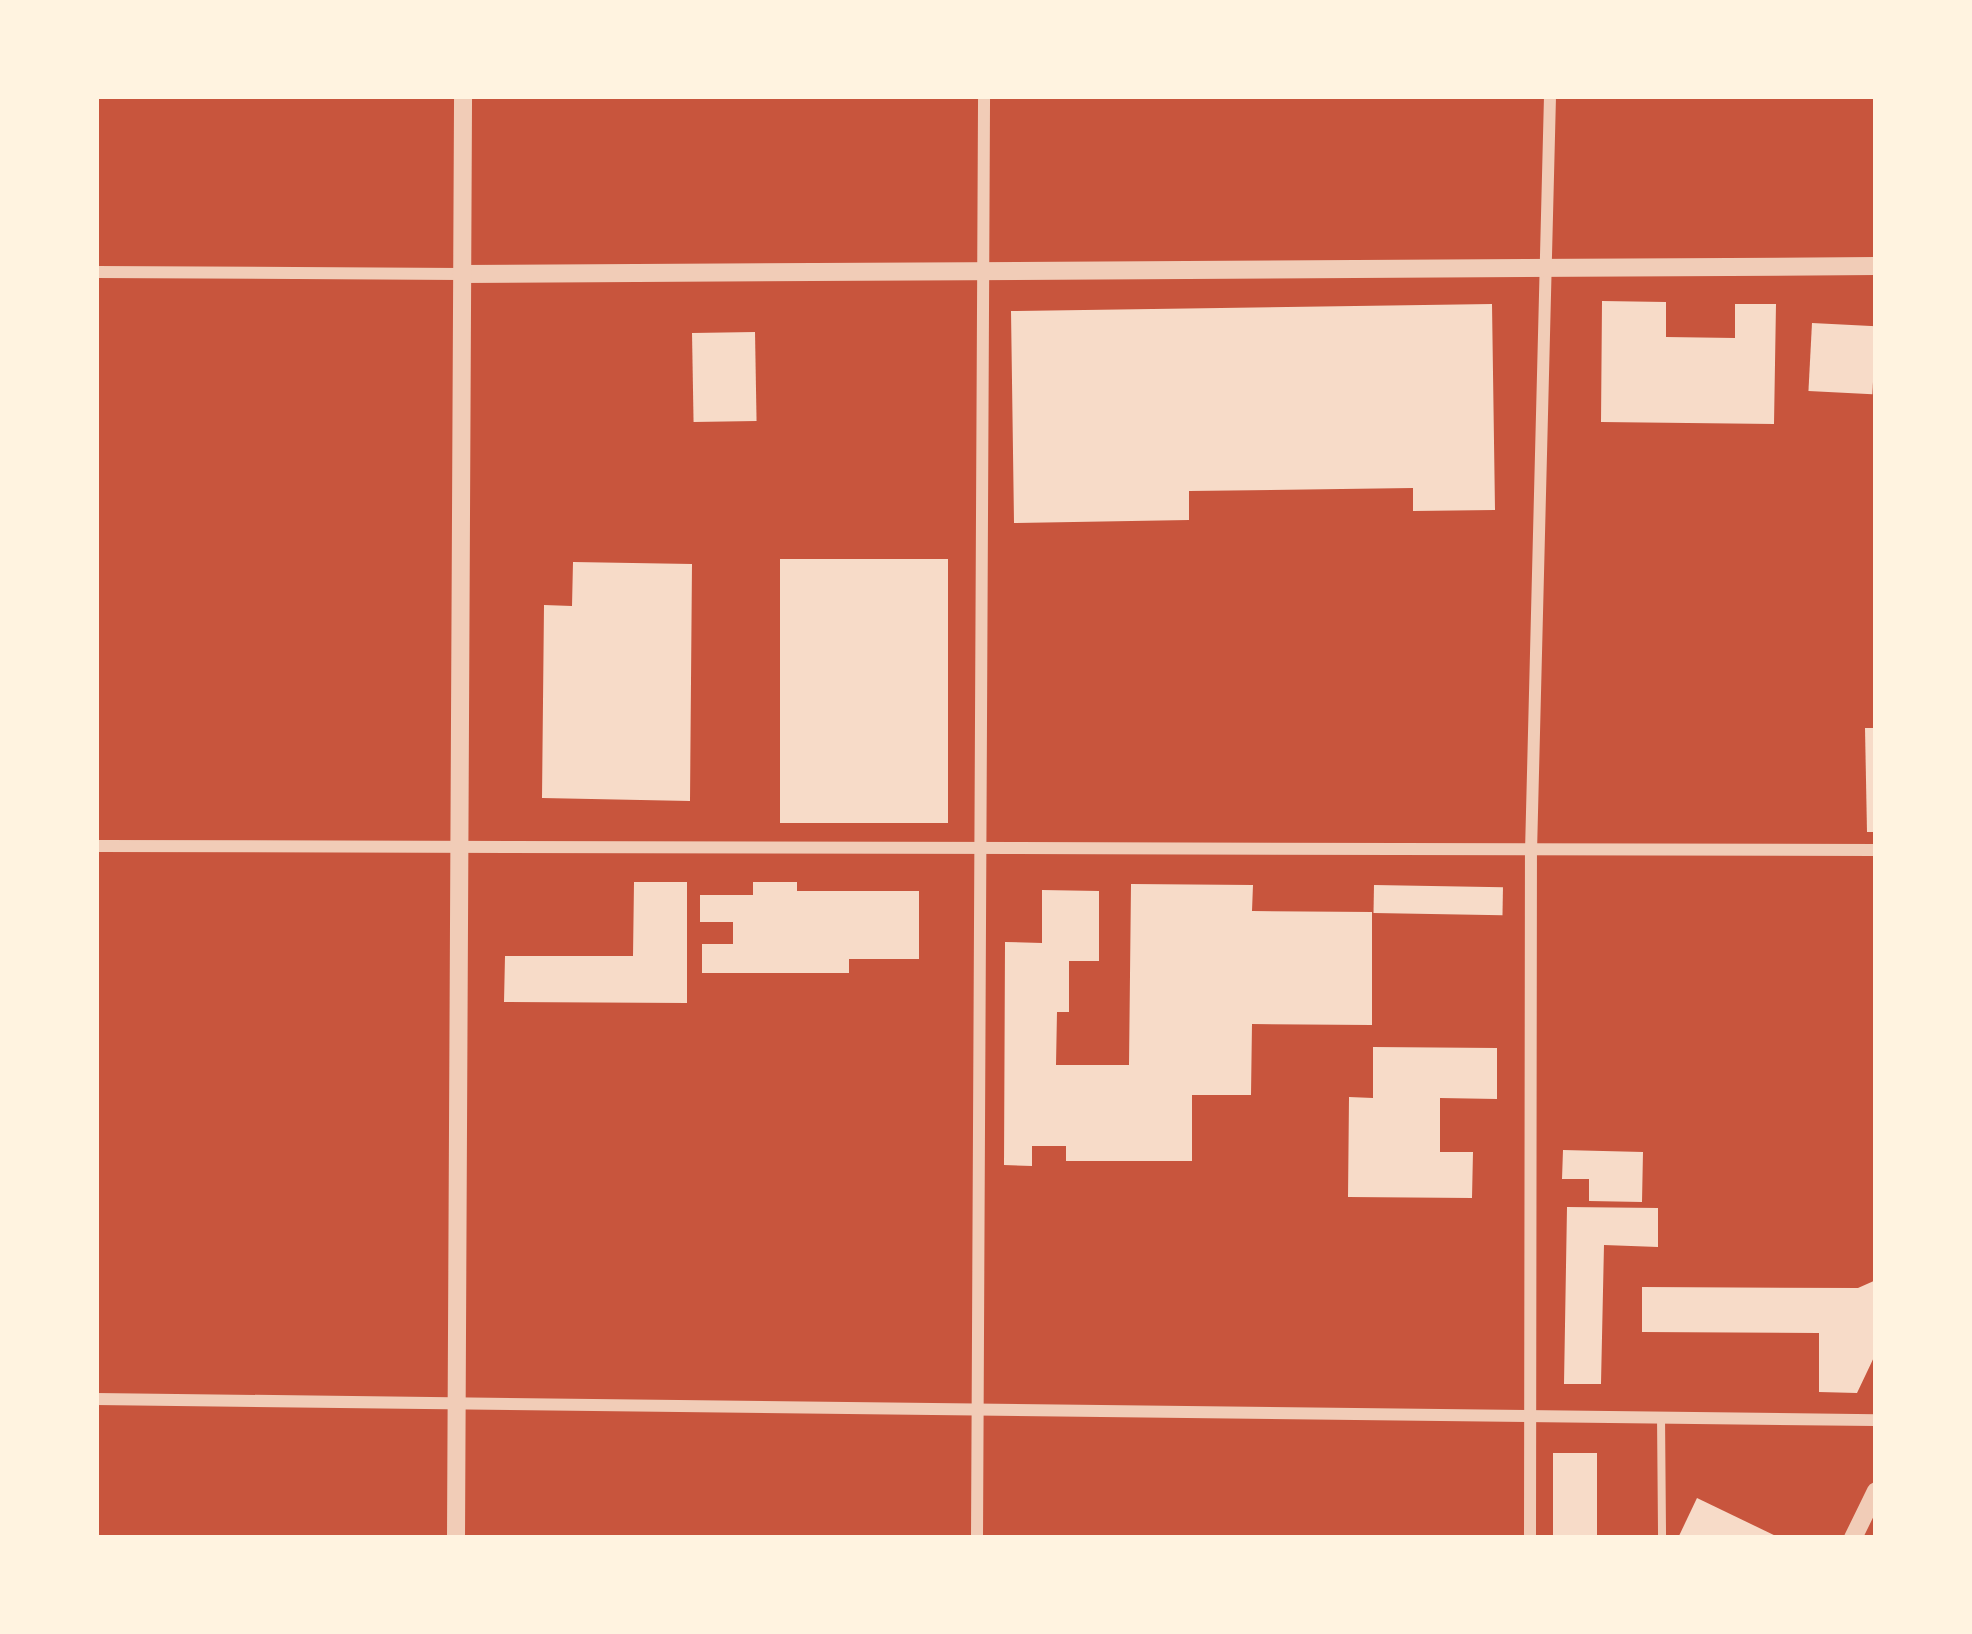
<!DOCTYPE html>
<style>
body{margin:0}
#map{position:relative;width:1972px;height:1634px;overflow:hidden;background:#c8553d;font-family:Manrope,sans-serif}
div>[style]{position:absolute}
.building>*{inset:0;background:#f7dbc8;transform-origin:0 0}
.service>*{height:8px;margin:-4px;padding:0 4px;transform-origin:4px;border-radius:4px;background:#f1ccb7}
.minor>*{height:12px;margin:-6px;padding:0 6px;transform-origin:6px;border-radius:6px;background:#f1ccb7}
.tertiary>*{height:18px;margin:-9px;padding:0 9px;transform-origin:9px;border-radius:9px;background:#f1ccb7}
span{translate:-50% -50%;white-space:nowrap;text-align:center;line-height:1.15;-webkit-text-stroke:9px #fff3e0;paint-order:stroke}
.frame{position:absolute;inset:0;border:99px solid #fff3e0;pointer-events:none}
</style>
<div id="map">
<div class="building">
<div style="clip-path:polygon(1602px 301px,1666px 302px,1666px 337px,1735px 338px,1735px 304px,1776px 304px,1774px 424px,1601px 422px)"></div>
<div style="clip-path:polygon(1492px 304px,1495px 510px,1413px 511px,1413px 488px,1189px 491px,1189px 520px,1014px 523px,1011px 311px)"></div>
<div style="left:1812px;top:323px;width:64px;height:68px;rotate:3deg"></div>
<div style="left:755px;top:332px;width:89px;height:63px;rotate:89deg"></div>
<div style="left:780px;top:559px;width:168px;height:264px"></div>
<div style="clip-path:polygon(573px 562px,692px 564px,690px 801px,542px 798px,544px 605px,572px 606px)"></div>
<div style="clip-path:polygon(1865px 728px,1876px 728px,1876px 832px,1867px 832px)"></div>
<div style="clip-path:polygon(634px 882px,687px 882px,687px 1003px,504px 1002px,505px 956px,633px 956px)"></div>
<div style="clip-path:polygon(753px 882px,797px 882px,797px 891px,919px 891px,919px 959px,849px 959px,849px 973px,702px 973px,702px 944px,733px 944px,733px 922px,700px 922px,700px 895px,753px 895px)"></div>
<div style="clip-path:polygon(1131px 884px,1253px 885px,1252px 911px,1372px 912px,1372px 1025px,1252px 1024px,1251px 1095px,1192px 1095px,1192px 1161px,1066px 1161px,1066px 1146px,1032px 1146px,1032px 1166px,1004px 1165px,1005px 942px,1042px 943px,1042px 890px,1099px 891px,1099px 961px,1069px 961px,1069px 1012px,1057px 1012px,1056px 1065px,1129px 1065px)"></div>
<div style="left:1374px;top:885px;width:129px;height:28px;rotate:1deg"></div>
<div style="clip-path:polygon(1373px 1047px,1497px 1048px,1497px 1099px,1440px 1098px,1440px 1152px,1473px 1152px,1472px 1198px,1348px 1197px,1349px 1097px,1373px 1098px)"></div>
<div style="clip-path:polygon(1563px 1150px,1643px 1152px,1642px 1202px,1589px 1201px,1589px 1179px,1562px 1179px)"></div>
<div style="clip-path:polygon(1567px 1207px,1658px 1208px,1658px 1247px,1604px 1245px,1601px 1384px,1564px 1384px)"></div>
<div style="clip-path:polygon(1876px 1280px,1876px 1353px,1857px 1393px,1819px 1392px,1819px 1333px,1642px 1332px,1642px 1287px,1858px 1288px)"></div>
<div style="left:1553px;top:1453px;width:44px;height:85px"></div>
<div style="clip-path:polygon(1697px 1498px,1780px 1538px,1678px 1538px)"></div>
</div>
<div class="service">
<div style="left:1661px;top:1416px;width:122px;rotate:89.5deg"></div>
</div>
<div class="minor">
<div style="left:96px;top:272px;width:365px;rotate:0.3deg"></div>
<div style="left:96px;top:846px;width:1780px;rotate:0.13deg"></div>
<div style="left:96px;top:1399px;width:1780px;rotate:0.68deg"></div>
<div style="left:977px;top:1538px;width:1442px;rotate:-89.72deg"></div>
<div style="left:1530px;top:1538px;width:686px;rotate:-89.92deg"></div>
<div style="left:1531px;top:852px;width:756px;rotate:-88.56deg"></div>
</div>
<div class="tertiary">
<div style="left:461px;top:274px;width:1415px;rotate:-0.32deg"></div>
<div style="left:456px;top:1538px;width:1442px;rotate:-89.72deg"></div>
<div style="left:1853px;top:1538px;width:52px;rotate:-63.9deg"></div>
</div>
<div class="frame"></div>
</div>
